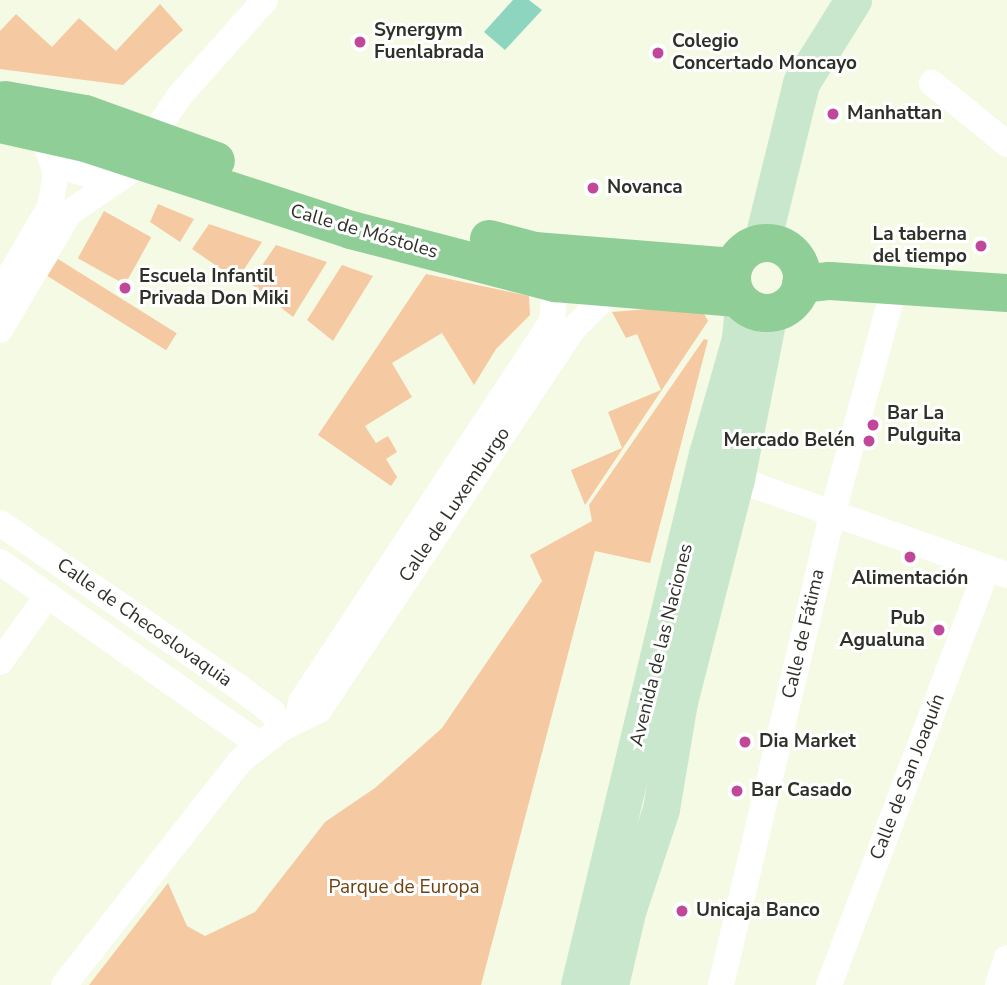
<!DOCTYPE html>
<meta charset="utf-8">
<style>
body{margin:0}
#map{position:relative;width:1007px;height:985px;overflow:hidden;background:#f4fae3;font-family:"Nunito Sans",sans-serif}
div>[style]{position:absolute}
.green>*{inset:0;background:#f5caa3;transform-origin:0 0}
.water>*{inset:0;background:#8ed5c0}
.street>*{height:26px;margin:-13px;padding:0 13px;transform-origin:13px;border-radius:13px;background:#fff}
.secondary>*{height:37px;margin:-18.5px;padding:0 18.5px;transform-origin:18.5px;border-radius:18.5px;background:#c8e7cc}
.primary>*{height:38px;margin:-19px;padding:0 19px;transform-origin:19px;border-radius:19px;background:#90ce98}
.primary>.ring{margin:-19px;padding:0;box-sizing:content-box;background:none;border:38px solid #90ce98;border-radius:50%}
.dots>*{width:19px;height:19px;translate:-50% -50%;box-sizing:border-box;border:4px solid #fff;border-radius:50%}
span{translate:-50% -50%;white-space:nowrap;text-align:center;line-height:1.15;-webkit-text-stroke:6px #fff;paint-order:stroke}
.poi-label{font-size:19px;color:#2f3129;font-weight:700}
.left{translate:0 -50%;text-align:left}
.right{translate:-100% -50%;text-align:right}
.street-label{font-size:19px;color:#2f3129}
.park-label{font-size:19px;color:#6e420f}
</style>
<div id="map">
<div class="green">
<div style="clip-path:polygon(160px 4px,183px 30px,123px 85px,0 69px,0 31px,16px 14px,52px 47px,79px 18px,116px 51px)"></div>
<div style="clip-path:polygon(158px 204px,194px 219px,180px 242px,150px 222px)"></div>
<div style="left:104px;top:211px;width:54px;height:54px;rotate:29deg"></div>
<div style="clip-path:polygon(209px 224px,262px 242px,237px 280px,192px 249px)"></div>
<div style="clip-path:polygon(276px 245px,327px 262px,293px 317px,250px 283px)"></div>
<div style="left:58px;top:259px;width:140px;height:20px;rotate:32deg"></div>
<div style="clip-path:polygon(342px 265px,373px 276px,333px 341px,307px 320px)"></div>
<div style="clip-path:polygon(426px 274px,529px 296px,530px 315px,496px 349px,474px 385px,442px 333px,392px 363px,412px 397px,365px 426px,376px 443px,388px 436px,397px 452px,386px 459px,397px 477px,391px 486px,318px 435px)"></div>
<div style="clip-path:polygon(648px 309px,703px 312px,708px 321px,585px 505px,571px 470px,622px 448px,608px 412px,661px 390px,637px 334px,626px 338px,612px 312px)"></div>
<div style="clip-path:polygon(704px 339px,708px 340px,650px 563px,595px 551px,481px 985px,89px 985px,168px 883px,187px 926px,205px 936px,255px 912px,325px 822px,375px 788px,442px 728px,542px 581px,530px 555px,592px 521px,589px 505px)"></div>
</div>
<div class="water">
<div style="clip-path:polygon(513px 0,529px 0,542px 10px,505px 50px,484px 32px)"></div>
</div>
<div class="street">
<div style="left:932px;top:83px;width:97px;rotate:39.1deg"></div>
<div style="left:49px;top:151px;width:27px;rotate:42deg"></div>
<div style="left:69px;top:169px;width:46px;rotate:15.3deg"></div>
<div style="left:0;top:292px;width:99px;rotate:-59.5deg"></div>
<div style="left:50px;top:207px;width:36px;rotate:-80deg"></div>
<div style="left:56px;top:172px;width:42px;rotate:-111deg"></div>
<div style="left:0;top:330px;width:136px;rotate:-59.5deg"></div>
<div style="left:69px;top:213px;width:88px;rotate:-34.4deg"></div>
<div style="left:142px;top:163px;width:29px;rotate:-70deg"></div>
<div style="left:152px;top:136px;width:51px;rotate:-55.4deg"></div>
<div style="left:181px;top:94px;width:126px;rotate:-48.2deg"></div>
<div style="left:736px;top:479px;width:288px;rotate:19.5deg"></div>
<div style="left:0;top:523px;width:286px;rotate:34.5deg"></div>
<div style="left:236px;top:685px;width:45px;rotate:36.9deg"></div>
<div style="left:272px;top:712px;width:19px;rotate:58deg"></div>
<div style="left:0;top:562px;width:317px;rotate:35.1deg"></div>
<div style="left:0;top:662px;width:82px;rotate:-54.4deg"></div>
<div style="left:298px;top:720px;width:18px;rotate:-81deg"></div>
<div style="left:301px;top:702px;width:456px;rotate:-56.6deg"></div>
<div style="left:552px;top:321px;width:38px;rotate:-85deg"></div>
<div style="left:64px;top:985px;width:285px;rotate:-51.8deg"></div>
<div style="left:240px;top:761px;width:53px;rotate:-38.2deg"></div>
<div style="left:282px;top:728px;width:41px;rotate:-25.9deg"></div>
<div style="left:319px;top:710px;width:459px;rotate:-56.3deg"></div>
<div style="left:574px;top:328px;width:57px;rotate:-45deg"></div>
<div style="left:721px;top:985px;width:483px;rotate:-76.7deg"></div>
<div style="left:832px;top:515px;width:238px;rotate:-74.7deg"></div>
<div style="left:829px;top:985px;width:446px;rotate:-69.2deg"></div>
<div style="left:998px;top:985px;width:28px;rotate:-72deg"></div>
</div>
<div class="secondary">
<div style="left:762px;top:242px;width:164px;rotate:-76.2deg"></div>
<div style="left:801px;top:83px;width:98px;rotate:-57.9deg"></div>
<div style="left:579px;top:985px;width:546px;rotate:-76.45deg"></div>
<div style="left:707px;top:454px;width:120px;rotate:-74deg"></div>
<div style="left:740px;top:339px;width:35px;rotate:-85deg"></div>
<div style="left:610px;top:985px;width:75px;rotate:-76.9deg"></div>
<div style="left:627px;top:912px;width:108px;rotate:-71.7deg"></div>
<div style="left:661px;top:809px;width:109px;rotate:-80.5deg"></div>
<div style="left:679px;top:702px;width:230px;rotate:-75.7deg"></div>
<div style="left:736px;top:479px;width:169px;rotate:-78.8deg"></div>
</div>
<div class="primary">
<div style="left:5px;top:100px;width:81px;rotate:9.9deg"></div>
<div style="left:85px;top:114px;width:139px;rotate:19.7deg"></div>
<div style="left:0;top:124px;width:87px;rotate:12.6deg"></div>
<div style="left:85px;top:143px;width:280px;rotate:18.1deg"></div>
<div style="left:351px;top:230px;width:211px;rotate:14.6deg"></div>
<div style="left:555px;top:283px;width:183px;rotate:4.7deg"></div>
<div style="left:489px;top:239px;width:48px;rotate:14.6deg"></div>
<div style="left:535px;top:251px;width:199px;rotate:4.6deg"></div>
<div class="ring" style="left:732px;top:243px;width:32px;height:32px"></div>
<div style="left:801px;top:284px;width:29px;rotate:-6deg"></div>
<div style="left:830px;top:281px;width:177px;rotate:3.9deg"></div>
</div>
<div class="dots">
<div style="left:360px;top:42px;background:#c0479a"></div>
<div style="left:658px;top:53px;background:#c0479a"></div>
<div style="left:833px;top:114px;background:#c0479a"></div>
<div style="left:593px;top:188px;background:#c0479a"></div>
<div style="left:981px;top:246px;background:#c0479a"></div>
<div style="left:125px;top:288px;background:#c0479a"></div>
<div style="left:873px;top:425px;background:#c0479a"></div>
<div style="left:869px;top:441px;background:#c0479a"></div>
<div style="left:910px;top:557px;background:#c0479a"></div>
<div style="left:939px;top:630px;background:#c0479a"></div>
<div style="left:745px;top:742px;background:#c0479a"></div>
<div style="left:737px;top:791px;background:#c0479a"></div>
<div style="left:682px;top:911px;background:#c0479a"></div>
</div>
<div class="poi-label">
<span class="left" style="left:374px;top:42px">Synergym<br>Fuenlabrada</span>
<span class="left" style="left:672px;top:53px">Colegio<br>Concertado Moncayo</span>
<span class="left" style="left:847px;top:114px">Manhattan</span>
<span class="left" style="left:607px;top:188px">Novanca</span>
<span class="right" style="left:967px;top:246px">La taberna<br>del tiempo</span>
<span class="left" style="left:139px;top:288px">Escuela Infantil<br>Privada Don Miki</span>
<span class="left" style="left:887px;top:425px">Bar La<br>Pulguita</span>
<span class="right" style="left:855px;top:441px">Mercado Belén</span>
<span style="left:910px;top:579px">Alimentación</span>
<span class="right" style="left:925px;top:630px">Pub<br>Agualuna</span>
<span class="left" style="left:759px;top:742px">Dia Market</span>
<span class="left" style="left:751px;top:791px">Bar Casado</span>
<span class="left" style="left:696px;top:911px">Unicaja Banco</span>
</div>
<div class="street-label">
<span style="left:364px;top:232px;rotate:16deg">Calle de Móstoles</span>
<span style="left:455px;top:505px;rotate:-56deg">Calle de Luxemburgo</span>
<span style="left:144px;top:623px;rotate:35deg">Calle de Checoslovaquia</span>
<span style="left:804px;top:634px;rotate:-77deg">Calle de Fátima</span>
<span style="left:662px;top:645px;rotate:-76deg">Avenida de las Naciones</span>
<span style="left:908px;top:777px;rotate:-69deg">Calle de San Joaquín</span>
</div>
<div class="park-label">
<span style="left:404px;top:888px">Parque de Europa</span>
</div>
</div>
